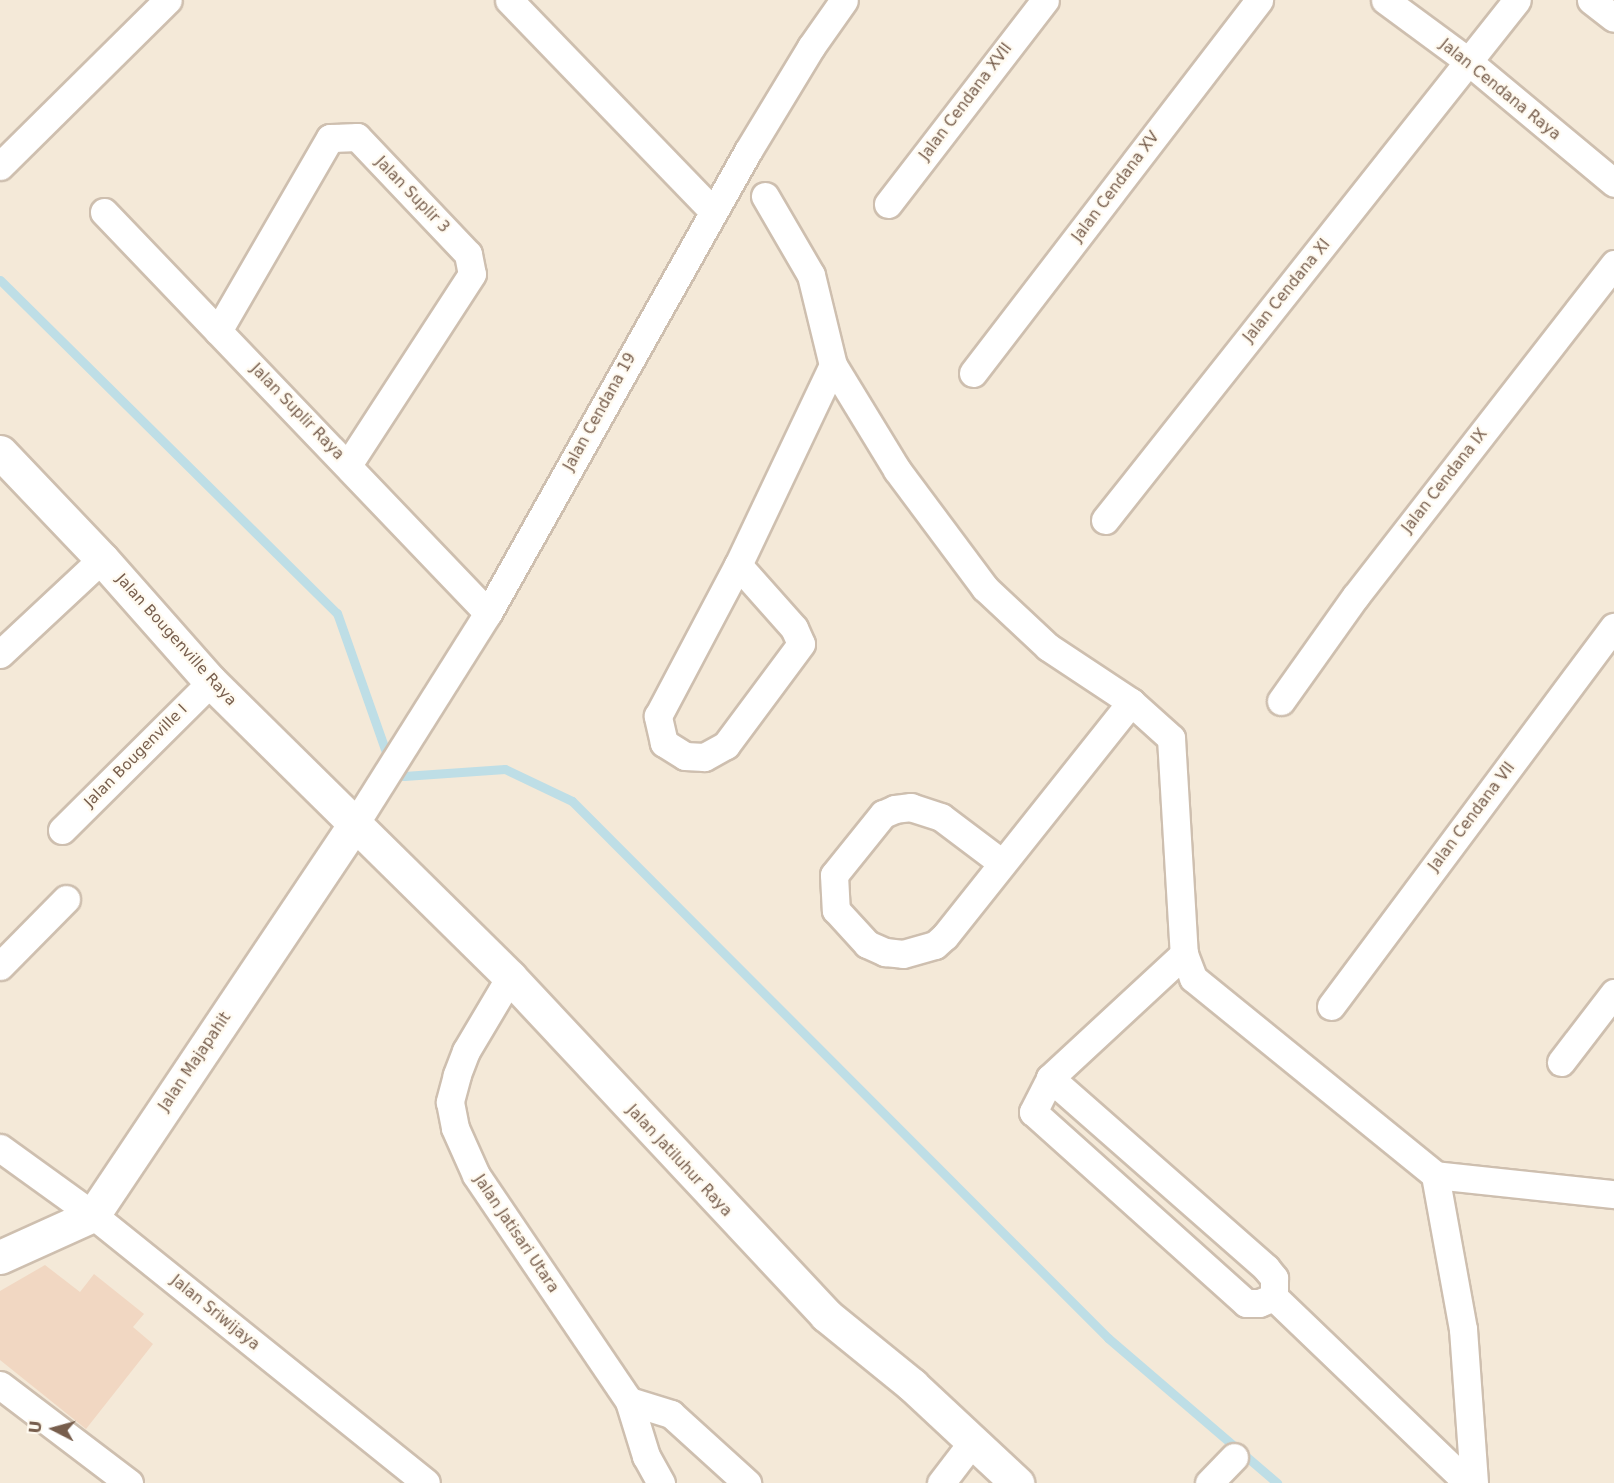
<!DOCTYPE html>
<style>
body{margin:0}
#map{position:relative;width:1614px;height:1483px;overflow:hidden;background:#fcf6ea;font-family:"DejaVu Sans",sans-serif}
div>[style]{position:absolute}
.residential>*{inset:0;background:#f4e9d8;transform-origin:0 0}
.stream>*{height:9px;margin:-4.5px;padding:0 4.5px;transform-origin:4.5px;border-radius:4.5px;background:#bedee6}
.building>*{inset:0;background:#f1d7c2}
.roads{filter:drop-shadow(2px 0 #cebfaf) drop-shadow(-2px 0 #cebfaf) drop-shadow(0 2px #cebfaf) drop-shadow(0 -2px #cebfaf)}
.street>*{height:27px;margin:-13.5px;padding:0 13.5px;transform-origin:13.5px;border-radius:13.5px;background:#fff}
.secondary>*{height:33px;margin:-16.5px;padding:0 16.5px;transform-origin:16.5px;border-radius:16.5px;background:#fff}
span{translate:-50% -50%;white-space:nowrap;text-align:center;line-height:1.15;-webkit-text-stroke:4.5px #fffaf0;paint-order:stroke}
.street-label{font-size:15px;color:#775e4d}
.north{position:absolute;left:24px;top:1399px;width:60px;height:60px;-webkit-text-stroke:4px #fffaf0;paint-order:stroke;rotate:276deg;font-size:16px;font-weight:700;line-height:24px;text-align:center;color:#775e4d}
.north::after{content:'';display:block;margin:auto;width:21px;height:27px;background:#775e4d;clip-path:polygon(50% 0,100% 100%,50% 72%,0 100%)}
</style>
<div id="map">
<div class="residential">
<div style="left:0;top:0;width:1614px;height:1483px"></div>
</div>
<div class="stream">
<div style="left:0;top:280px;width:474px;rotate:44.7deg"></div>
<div style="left:337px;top:613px;width:162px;rotate:70.6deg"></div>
<div style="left:391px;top:766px;width:16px;rotate:38deg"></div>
<div style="left:404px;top:776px;width:101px;rotate:-4deg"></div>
<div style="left:505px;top:769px;width:74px;rotate:25.5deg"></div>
<div style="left:572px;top:801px;width:759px;rotate:45.05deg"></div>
<div style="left:1108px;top:1338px;width:223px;rotate:40.6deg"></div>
</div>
<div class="building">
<div style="clip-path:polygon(45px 1265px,80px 1292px,94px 1274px,144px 1314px,133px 1327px,153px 1344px,86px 1429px,0 1360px,0 1291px)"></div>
</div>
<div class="roads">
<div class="street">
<div style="left:509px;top:0;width:293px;rotate:46deg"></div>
<div style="left:1385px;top:0;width:104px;rotate:36.4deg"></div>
<div style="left:1469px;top:62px;width:189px;rotate:39.8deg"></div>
<div style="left:1591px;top:0;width:29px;rotate:38deg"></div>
<div style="left:0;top:166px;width:236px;rotate:-44.7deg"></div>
<div style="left:765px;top:196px;width:91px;rotate:59.8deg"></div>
<div style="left:811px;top:275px;width:93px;rotate:76.3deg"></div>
<div style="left:833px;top:365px;width:123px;rotate:58.6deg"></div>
<div style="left:897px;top:470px;width:147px;rotate:53.3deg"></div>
<div style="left:985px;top:588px;width:86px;rotate:43.1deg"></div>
<div style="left:1048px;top:647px;width:100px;rotate:33.5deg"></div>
<div style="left:1131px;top:702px;width:54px;rotate:42deg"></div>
<div style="left:1171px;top:738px;width:216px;rotate:86.6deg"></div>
<div style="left:1184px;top:954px;width:26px;rotate:69deg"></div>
<div style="left:1193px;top:978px;width:312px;rotate:39.1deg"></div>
<div style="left:1435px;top:1175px;width:180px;rotate:6.1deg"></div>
<div style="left:888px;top:204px;width:257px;rotate:-52.4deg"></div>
<div style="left:104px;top:212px;width:555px;rotate:46.24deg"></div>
<div style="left:218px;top:331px;width:223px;rotate:-59.9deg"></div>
<div style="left:330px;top:138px;width:27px;rotate:-2deg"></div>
<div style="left:357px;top:137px;width:161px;rotate:46.5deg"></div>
<div style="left:468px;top:254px;width:20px;rotate:79deg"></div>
<div style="left:472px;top:274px;width:228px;rotate:123deg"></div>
<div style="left:973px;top:373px;width:470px;rotate:-52.5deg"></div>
<div style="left:1105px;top:520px;width:663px;rotate:-51.61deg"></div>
<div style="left:738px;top:565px;width:84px;rotate:48.4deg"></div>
<div style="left:794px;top:628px;width:17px;rotate:66deg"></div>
<div style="left:801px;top:644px;width:126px;rotate:126.6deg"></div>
<div style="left:726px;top:745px;width:25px;rotate:151deg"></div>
<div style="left:704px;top:757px;width:19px;rotate:-177deg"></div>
<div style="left:685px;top:756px;width:25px;rotate:-148deg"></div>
<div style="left:664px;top:743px;width:28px;rotate:-103deg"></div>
<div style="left:658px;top:716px;width:171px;rotate:-62.1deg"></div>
<div style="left:738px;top:565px;width:221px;rotate:-64.6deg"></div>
<div style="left:0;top:654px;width:139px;rotate:-43deg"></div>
<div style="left:1281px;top:701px;width:128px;rotate:-54.6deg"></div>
<div style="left:1355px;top:597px;width:422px;rotate:-52.1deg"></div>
<div style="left:355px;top:824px;width:249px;rotate:-57.8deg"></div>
<div style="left:488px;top:613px;width:530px;rotate:-60.63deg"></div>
<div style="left:748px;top:151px;width:122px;rotate:-58.8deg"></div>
<div style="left:811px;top:47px;width:57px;rotate:-54.9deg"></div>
<div style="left:62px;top:830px;width:210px;rotate:-44.8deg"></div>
<div style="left:1002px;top:863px;width:76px;rotate:-143deg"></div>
<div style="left:941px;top:817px;width:32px;rotate:-162deg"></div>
<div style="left:911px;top:807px;width:16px;rotate:173deg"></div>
<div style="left:895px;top:809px;width:13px;rotate:157deg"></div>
<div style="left:883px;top:814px;width:78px;rotate:128.8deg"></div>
<div style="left:834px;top:875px;width:35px;rotate:87deg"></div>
<div style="left:836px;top:910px;width:46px;rotate:47.6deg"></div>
<div style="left:867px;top:944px;width:20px;rotate:24deg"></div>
<div style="left:885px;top:952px;width:18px;rotate:6deg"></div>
<div style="left:903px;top:954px;width:33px;rotate:-16deg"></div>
<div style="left:935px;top:945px;width:13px;rotate:-42deg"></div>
<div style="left:945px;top:936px;width:299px;rotate:-51.5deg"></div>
<div style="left:0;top:966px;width:94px;rotate:-45.4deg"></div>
<div style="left:510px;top:977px;width:86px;rotate:120.7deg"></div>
<div style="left:466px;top:1051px;width:26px;rotate:111deg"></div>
<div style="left:457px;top:1075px;width:28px;rotate:105deg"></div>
<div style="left:450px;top:1102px;width:26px;rotate:79deg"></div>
<div style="left:455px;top:1128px;width:51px;rotate:65.9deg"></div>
<div style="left:476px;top:1175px;width:273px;rotate:55.9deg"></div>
<div style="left:629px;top:1401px;width:58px;rotate:72.8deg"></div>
<div style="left:646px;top:1456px;width:31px;rotate:61deg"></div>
<div style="left:1331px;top:1006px;width:473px;rotate:-53.3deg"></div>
<div style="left:1561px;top:1062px;width:87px;rotate:-52.5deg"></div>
<div style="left:1050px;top:1078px;width:288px;rotate:41.3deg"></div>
<div style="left:1266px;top:1268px;width:13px;rotate:51deg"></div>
<div style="left:1274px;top:1278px;width:19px;rotate:90deg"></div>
<div style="left:1274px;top:1297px;width:16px;rotate:158deg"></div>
<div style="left:1259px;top:1303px;width:13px;rotate:180deg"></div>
<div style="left:1246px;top:1303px;width:286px;rotate:-138.1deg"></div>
<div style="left:1033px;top:1112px;width:38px;rotate:-63deg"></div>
<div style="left:1050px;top:1078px;width:183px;rotate:-42.8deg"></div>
<div style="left:0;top:1148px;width:115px;rotate:35.8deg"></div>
<div style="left:93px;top:1215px;width:427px;rotate:38.8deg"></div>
<div style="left:1435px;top:1175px;width:157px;rotate:79.7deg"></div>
<div style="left:1463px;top:1329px;width:154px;rotate:85.9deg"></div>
<div style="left:1274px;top:1297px;width:269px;rotate:43.8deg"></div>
<div style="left:0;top:1385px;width:162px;rotate:37.2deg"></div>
<div style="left:629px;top:1401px;width:44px;rotate:17.2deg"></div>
<div style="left:671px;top:1414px;width:103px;rotate:42.2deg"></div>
<div style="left:941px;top:1483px;width:53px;rotate:-52.7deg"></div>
<div style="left:1209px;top:1483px;width:36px;rotate:-46deg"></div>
</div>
<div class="secondary">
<div style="left:0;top:452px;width:148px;rotate:46.4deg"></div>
<div style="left:102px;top:559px;width:164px;rotate:48.5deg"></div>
<div style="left:211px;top:682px;width:420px;rotate:44.6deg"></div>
<div style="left:510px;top:977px;width:463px;rotate:46.9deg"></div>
<div style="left:826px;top:1315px;width:111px;rotate:39.1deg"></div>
<div style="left:912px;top:1385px;width:144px;rotate:43deg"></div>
<div style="left:0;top:1257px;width:102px;rotate:-24.3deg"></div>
<div style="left:93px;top:1215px;width:471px;rotate:-56.2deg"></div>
</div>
</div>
<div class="street-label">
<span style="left:1500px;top:90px;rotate:39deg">Jalan Cendana Raya</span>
<span style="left:966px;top:102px;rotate:-53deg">Jalan Cendana XVII</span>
<span style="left:1116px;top:187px;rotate:-53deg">Jalan Cendana XV</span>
<span style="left:412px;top:195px;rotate:46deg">Jalan Suplir 3</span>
<span style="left:1287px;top:291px;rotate:-51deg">Jalan Cendana XI</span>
<span style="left:297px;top:412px;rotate:46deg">Jalan Suplir Raya</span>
<span style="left:600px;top:412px;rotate:-61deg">Jalan Cendana 19</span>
<span style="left:1445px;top:481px;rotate:-52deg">Jalan Cendana IX</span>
<span style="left:176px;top:640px;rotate:48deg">Jalan Bougenville Raya</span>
<span style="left:136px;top:756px;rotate:-45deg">Jalan Bougenville I</span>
<span style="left:1472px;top:817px;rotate:-53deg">Jalan Cendana VII</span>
<span style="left:195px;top:1062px;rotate:-56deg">Jalan Majapahit</span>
<span style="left:679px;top:1161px;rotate:47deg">Jalan Jatiluhur Raya</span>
<span style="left:516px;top:1234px;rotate:56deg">Jalan Jatisari Utara</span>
<span style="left:215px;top:1313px;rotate:39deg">Jalan Sriwijaya</span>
</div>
<div class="north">U</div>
</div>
